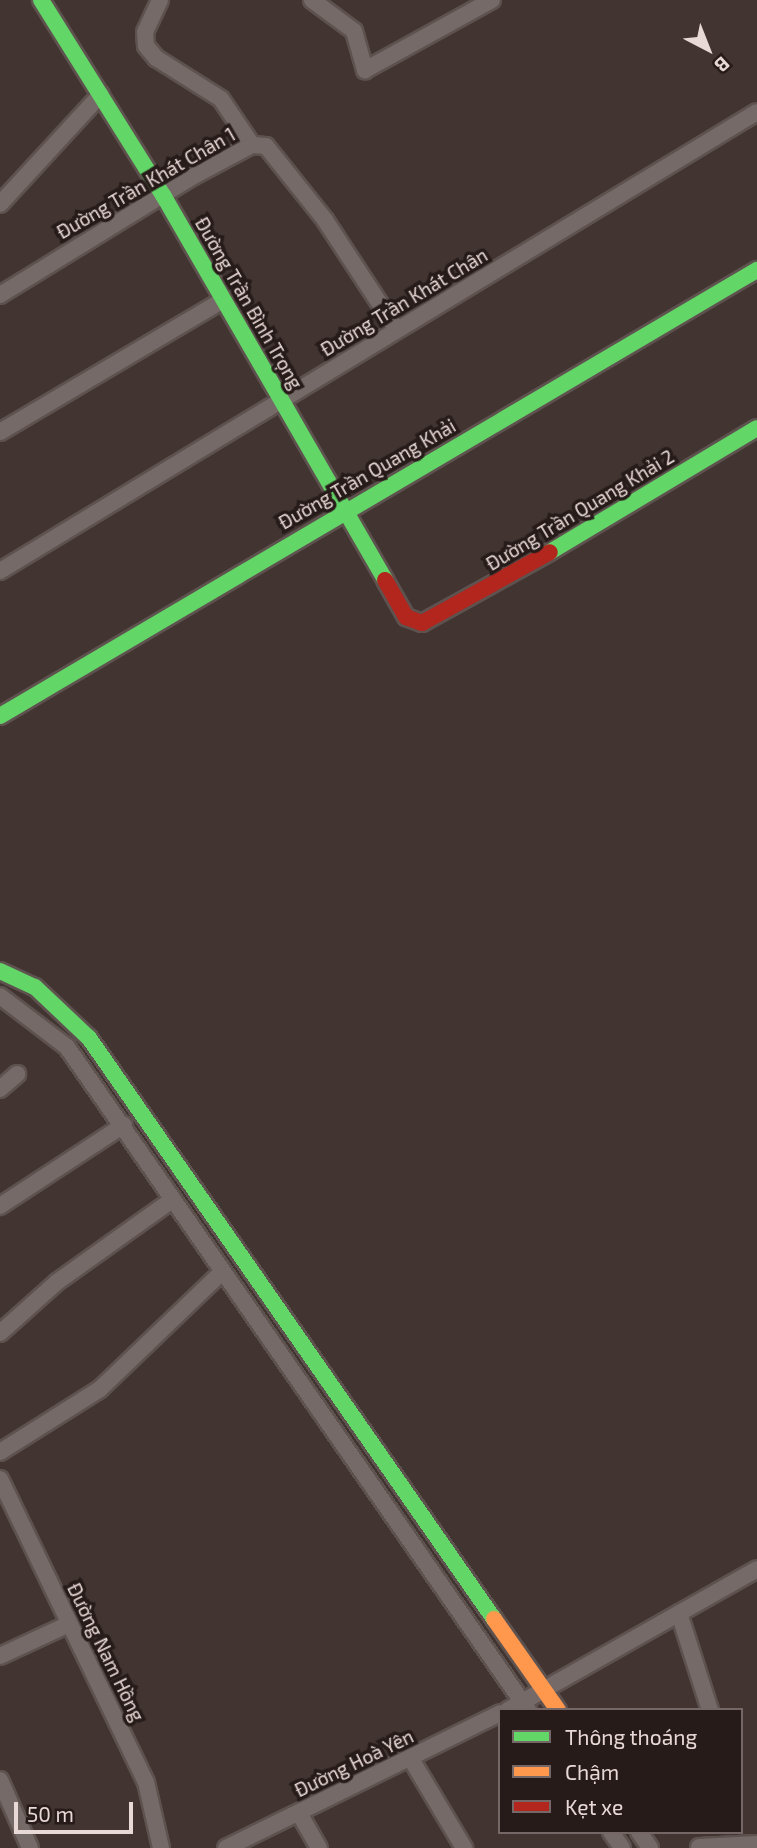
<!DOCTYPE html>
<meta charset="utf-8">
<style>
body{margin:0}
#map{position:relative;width:757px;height:1848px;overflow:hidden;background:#413431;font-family:"Exo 2",sans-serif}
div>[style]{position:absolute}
.roads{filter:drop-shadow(2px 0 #5e524f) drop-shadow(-2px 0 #5e524f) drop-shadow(0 2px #5e524f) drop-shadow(0 -2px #5e524f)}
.street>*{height:16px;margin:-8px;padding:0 8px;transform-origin:8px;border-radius:8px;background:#756a68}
.fast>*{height:16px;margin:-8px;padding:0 8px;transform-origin:8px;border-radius:8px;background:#63d668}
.slow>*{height:16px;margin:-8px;padding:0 8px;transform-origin:8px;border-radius:8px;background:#ff974d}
.jam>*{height:16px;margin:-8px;padding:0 8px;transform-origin:8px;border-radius:8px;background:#b3261e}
span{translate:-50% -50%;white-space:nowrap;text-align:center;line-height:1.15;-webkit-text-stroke:7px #261b19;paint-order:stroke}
.street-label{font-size:19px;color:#e9d9d6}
.legend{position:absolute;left:498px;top:1708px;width:245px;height:126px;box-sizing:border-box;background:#261b19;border:2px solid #746765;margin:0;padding:9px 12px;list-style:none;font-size:21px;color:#e9d9d6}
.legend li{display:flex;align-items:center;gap:14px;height:35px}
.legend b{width:35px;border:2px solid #746765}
.north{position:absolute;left:673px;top:14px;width:70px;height:70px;-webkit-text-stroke:5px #261b19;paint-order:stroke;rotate:138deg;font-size:19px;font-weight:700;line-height:28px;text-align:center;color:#e9d9d6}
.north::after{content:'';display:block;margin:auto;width:24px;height:32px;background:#e9d9d6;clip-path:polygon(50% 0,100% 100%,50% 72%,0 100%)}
.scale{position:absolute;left:14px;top:1802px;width:119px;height:32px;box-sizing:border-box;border:4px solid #e9d9d6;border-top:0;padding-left:9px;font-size:21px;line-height:24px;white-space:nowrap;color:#e9d9d6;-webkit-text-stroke:5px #261b19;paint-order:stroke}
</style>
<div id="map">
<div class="roads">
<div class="street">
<div style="left:160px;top:0;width:35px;rotate:115deg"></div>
<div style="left:145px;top:32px;width:14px;rotate:86deg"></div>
<div style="left:146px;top:46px;width:16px;rotate:50deg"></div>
<div style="left:156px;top:58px;width:77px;rotate:32.2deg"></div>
<div style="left:221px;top:99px;width:55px;rotate:56deg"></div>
<div style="left:312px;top:0;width:52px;rotate:36.4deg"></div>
<div style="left:354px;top:31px;width:41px;rotate:74.2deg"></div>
<div style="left:365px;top:70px;width:145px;rotate:-28.9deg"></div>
<div style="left:0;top:204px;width:149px;rotate:-47.4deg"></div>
<div style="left:0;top:295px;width:225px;rotate:-31.6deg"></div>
<div style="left:192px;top:177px;width:68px;rotate:-28.1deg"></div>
<div style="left:252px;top:145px;width:14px;rotate:4deg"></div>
<div style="left:266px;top:146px;width:95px;rotate:51.4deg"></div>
<div style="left:325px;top:220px;width:131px;rotate:56.8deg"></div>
<div style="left:0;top:432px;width:259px;rotate:-30.6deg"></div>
<div style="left:0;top:571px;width:885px;rotate:-31.23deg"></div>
<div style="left:0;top:996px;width:84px;rotate:37.3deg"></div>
<div style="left:67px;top:1047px;width:808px;rotate:55.19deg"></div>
<div style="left:0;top:1089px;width:23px;rotate:-41deg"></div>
<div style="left:0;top:1206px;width:148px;rotate:-33.2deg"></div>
<div style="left:0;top:1333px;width:76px;rotate:-41.8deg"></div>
<div style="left:57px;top:1282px;width:141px;rotate:-35.5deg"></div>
<div style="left:0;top:1452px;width:118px;rotate:-32.2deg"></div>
<div style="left:100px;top:1389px;width:169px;rotate:-43.8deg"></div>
<div style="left:0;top:1479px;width:336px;rotate:64.3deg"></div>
<div style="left:146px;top:1782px;width:68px;rotate:77.2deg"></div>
<div style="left:679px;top:1613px;width:102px;rotate:72.3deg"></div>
<div style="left:0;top:1656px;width:76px;rotate:-24.9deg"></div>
<div style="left:508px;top:1710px;width:286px;rotate:-29.5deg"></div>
<div style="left:411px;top:1759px;width:104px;rotate:59.2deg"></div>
<div style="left:0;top:1780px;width:74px;rotate:66.2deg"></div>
<div style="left:299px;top:1813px;width:40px;rotate:60.3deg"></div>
<div style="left:611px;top:1832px;width:19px;rotate:55deg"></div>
<div style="left:639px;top:1832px;width:19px;rotate:55deg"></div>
<div style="left:699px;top:1847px;width:58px;rotate:-3deg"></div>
<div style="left:226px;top:1848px;width:305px;rotate:-26.2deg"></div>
</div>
<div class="fast">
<div style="left:41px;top:0;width:230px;rotate:58deg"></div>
<div style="left:163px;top:195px;width:444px;rotate:60deg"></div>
<div style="left:550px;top:552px;width:241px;rotate:-30.9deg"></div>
<div style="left:0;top:716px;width:879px;rotate:-30.51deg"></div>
<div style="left:0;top:971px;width:38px;rotate:25deg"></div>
<div style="left:35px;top:987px;width:74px;rotate:43.4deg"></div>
<div style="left:89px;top:1038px;width:708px;rotate:55.12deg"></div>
</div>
<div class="slow">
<div style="left:494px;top:1619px;width:111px;rotate:54.9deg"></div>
</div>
<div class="jam">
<div style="left:385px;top:580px;width:43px;rotate:60.4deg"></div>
<div style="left:406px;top:617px;width:17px;rotate:21deg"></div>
<div style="left:422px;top:623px;width:146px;rotate:-29deg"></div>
</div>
</div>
<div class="street-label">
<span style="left:146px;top:183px;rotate:-30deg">Đường Trần Khát Chân 1</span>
<span style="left:404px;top:302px;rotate:-31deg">Đường Trần Khát Chân</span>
<span style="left:249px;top:303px;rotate:60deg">Đường Trần Bình Trọng</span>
<span style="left:367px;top:474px;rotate:-30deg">Đường Trần Quang Khải</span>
<span style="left:580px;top:510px;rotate:-31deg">Đường Trần Quang Khải 2</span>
<span style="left:106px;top:1652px;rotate:64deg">Đường Nam Hồng</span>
<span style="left:354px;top:1763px;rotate:-26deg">Đường Hoà Yên</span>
</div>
<ul class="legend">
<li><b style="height:9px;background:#63d668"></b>Thông thoáng</li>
<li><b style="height:9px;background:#ff974d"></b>Chậm</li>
<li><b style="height:9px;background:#b3261e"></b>Kẹt xe</li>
</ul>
<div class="north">B</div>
<div class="scale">50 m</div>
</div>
